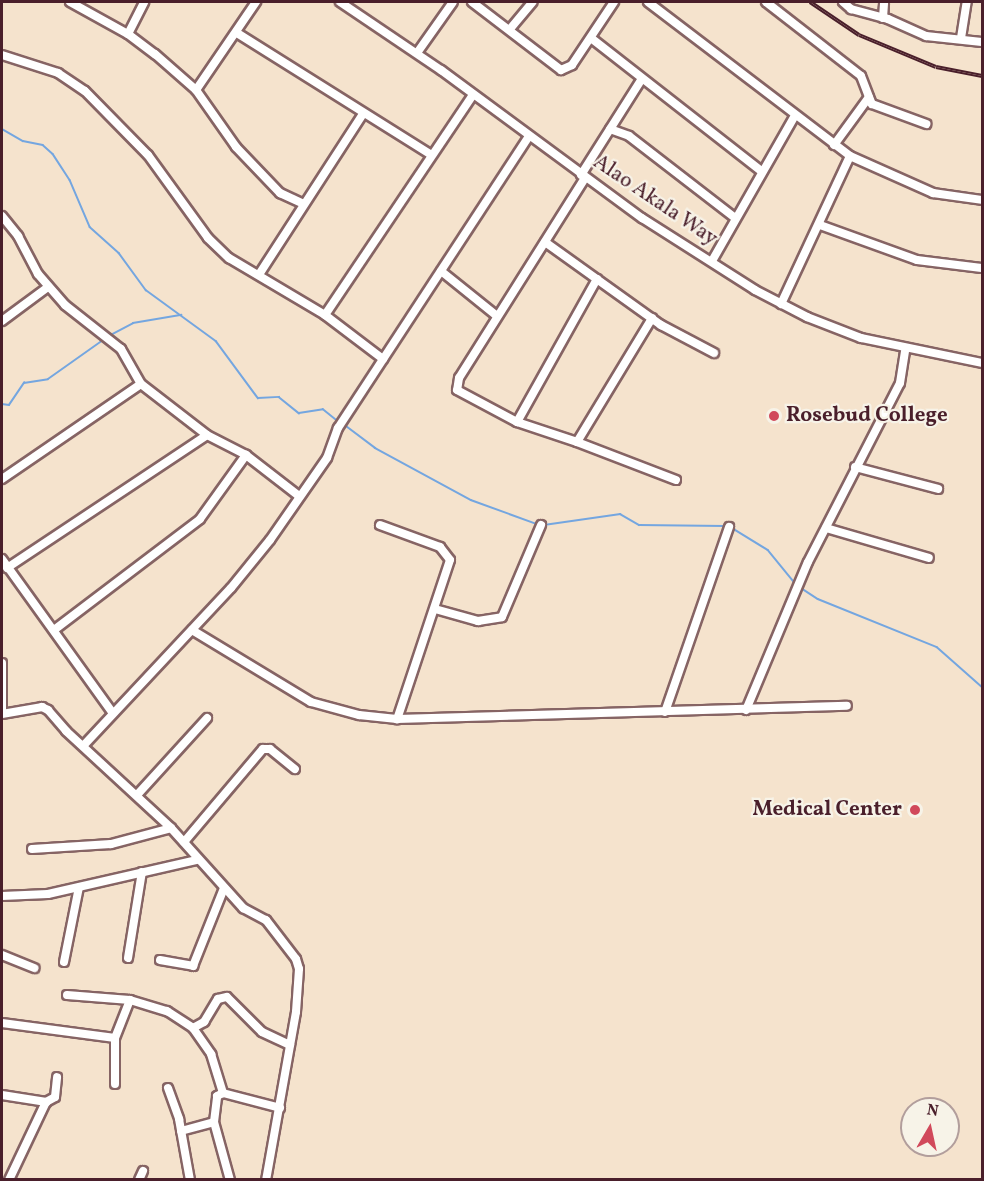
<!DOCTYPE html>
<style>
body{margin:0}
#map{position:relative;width:984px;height:1181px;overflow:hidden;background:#f5e3cd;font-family:Vollkorn,serif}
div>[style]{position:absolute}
.stream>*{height:1.5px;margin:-0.75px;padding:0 0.75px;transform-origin:0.75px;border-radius:0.75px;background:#74a6e0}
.roads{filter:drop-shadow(2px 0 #866464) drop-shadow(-2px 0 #866464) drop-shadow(0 2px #866464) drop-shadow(0 -2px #866464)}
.minor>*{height:8px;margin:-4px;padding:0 4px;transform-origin:4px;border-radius:4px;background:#fff}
.rail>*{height:4px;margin-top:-2px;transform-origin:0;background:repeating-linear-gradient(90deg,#f7f3e8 0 4.5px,#4a1f2b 0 9px);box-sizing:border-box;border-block:2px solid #4a1f2b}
.dots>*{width:16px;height:16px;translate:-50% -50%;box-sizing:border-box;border:3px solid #f7f3e8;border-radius:50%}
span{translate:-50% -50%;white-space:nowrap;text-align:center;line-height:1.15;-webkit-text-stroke:4.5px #f7f3e8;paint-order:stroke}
.street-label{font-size:21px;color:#4a1f2b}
.poi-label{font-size:21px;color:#4a1f2b;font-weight:700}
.left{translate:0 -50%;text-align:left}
.right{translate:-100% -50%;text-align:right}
.frame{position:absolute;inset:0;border:3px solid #4a1f2b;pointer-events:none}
.north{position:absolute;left:900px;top:1097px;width:60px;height:60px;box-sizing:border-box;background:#f7f3e8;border:2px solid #b29e9c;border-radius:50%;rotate:9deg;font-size:16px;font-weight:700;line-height:24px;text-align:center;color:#4a1f2b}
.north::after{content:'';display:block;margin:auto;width:21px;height:27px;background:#d1495b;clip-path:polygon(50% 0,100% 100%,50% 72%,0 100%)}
</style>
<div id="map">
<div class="stream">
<div style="left:2px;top:129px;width:24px;rotate:30deg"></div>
<div style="left:23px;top:141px;width:20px;rotate:11deg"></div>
<div style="left:43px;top:145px;width:13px;rotate:42deg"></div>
<div style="left:53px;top:154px;width:31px;rotate:57deg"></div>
<div style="left:70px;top:180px;width:51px;rotate:66.9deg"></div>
<div style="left:90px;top:227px;width:39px;rotate:42deg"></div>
<div style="left:119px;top:253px;width:46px;rotate:53.9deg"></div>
<div style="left:146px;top:290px;width:87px;rotate:36.1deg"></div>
<div style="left:216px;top:341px;width:71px;rotate:53.6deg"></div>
<div style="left:258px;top:398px;width:21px;rotate:-3deg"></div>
<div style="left:279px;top:397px;width:26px;rotate:39deg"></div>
<div style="left:299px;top:413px;width:24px;rotate:-9deg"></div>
<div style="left:323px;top:409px;width:19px;rotate:39deg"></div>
<div style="left:109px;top:336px;width:27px;rotate:-28deg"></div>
<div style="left:133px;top:323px;width:49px;rotate:-9.5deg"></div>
<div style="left:2px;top:404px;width:7px;rotate:8deg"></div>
<div style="left:9px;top:405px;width:27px;rotate:-56deg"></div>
<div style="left:24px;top:383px;width:24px;rotate:-9deg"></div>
<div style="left:48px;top:379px;width:67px;rotate:-35.3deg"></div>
<div style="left:345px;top:425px;width:38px;rotate:37deg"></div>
<div style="left:375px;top:448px;width:109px;rotate:28.4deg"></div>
<div style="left:471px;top:500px;width:70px;rotate:20deg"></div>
<div style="left:544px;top:525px;width:77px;rotate:-8.2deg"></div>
<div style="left:620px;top:514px;width:22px;rotate:30deg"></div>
<div style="left:639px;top:525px;width:85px;rotate:0.7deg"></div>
<div style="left:732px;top:528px;width:42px;rotate:31.4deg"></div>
<div style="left:768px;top:550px;width:43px;rotate:50.7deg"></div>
<div style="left:801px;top:588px;width:20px;rotate:33deg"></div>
<div style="left:818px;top:599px;width:128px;rotate:22deg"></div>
<div style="left:937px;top:647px;width:60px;rotate:41.6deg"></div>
</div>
<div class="roads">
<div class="minor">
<div style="left:70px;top:2px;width:66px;rotate:28.9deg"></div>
<div style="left:128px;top:34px;width:34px;rotate:37deg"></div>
<div style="left:155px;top:54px;width:55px;rotate:41.3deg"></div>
<div style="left:196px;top:90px;width:70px;rotate:54.9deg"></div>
<div style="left:236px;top:147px;width:64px;rotate:46.3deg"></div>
<div style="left:280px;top:193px;width:26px;rotate:25deg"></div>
<div style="left:340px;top:2px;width:122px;rotate:34deg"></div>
<div style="left:441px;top:70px;width:250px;rotate:36.4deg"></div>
<div style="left:642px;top:218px;width:134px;rotate:32.5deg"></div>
<div style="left:755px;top:290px;width:59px;rotate:27.4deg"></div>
<div style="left:807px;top:317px;width:58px;rotate:21.3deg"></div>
<div style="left:861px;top:338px;width:124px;rotate:11.7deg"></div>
<div style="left:472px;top:2px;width:112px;rotate:37.4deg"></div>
<div style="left:561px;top:70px;width:12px;rotate:-24deg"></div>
<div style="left:572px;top:65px;width:76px;rotate:-56.3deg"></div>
<div style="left:648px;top:2px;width:254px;rotate:37.3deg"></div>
<div style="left:850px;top:156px;width:91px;rotate:24deg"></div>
<div style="left:933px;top:193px;width:49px;rotate:8.1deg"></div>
<div style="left:766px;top:2px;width:120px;rotate:37.9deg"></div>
<div style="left:861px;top:76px;width:30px;rotate:69deg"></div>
<div style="left:872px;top:104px;width:58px;rotate:20.3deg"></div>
<div style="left:843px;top:2px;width:11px;rotate:41deg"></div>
<div style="left:851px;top:9px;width:38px;rotate:15deg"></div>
<div style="left:888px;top:19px;width:42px;rotate:24.1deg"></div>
<div style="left:926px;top:36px;width:56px;rotate:6.1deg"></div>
<div style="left:883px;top:18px;width:16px;rotate:-86deg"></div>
<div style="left:510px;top:29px;width:35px;rotate:-50deg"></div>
<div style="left:237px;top:33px;width:228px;rotate:32.1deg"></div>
<div style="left:128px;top:34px;width:36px;rotate:-63deg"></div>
<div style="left:591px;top:38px;width:214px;rotate:38deg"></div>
<div style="left:961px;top:38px;width:36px;rotate:-81deg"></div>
<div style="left:417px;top:53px;width:62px;rotate:-54.8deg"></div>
<div style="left:2px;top:55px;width:59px;rotate:17.8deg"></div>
<div style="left:58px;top:73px;width:32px;rotate:34deg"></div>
<div style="left:85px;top:91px;width:90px;rotate:45.5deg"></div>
<div style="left:148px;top:155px;width:102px;rotate:54.1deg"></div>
<div style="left:208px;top:238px;width:29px;rotate:44deg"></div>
<div style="left:229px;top:258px;width:112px;rotate:30.7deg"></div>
<div style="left:325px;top:315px;width:73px;rotate:37.2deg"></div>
<div style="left:196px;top:90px;width:107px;rotate:-55.7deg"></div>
<div style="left:610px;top:129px;width:20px;rotate:20deg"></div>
<div style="left:629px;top:136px;width:134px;rotate:37.7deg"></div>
<div style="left:834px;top:145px;width:59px;rotate:-53.9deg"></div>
<div style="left:581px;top:175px;width:112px;rotate:-57.7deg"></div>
<div style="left:585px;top:178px;width:236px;rotate:122.2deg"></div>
<div style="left:459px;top:378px;width:12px;rotate:99deg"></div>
<div style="left:457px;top:390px;width:68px;rotate:28.1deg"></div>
<div style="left:517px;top:422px;width:63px;rotate:18.4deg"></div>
<div style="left:577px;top:442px;width:145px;rotate:-58.8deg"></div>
<div style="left:2px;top:216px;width:26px;rotate:51deg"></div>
<div style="left:18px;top:236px;width:43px;rotate:62.2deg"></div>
<div style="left:38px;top:274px;width:41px;rotate:48.9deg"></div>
<div style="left:65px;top:305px;width:71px;rotate:38.2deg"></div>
<div style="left:121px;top:349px;width:40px;rotate:60.3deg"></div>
<div style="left:141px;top:384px;width:83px;rotate:37.7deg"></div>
<div style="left:207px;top:435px;width:44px;rotate:27.1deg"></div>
<div style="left:246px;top:455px;width:67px;rotate:37.7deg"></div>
<div style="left:820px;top:225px;width:103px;rotate:19.8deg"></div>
<div style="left:917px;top:260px;width:65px;rotate:7deg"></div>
<div style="left:545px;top:242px;width:143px;rotate:35.6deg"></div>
<div style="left:661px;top:325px;width:60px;rotate:27.8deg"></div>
<div style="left:712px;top:261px;width:166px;rotate:-60.3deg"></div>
<div style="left:441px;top:271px;width:72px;rotate:38.8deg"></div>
<div style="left:260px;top:273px;width:189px;rotate:-57.1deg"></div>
<div style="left:781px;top:304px;width:163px;rotate:-65deg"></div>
<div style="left:325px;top:315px;width:265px;rotate:-56.1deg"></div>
<div style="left:2px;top:321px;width:57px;rotate:-36.5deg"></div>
<div style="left:517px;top:422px;width:164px;rotate:-60.8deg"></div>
<div style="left:577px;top:442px;width:106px;rotate:21deg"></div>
<div style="left:855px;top:467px;width:86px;rotate:14.8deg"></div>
<div style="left:2px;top:479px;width:168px;rotate:-34.4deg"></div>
<div style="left:380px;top:525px;width:64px;rotate:20.1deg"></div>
<div style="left:440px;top:547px;width:16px;rotate:52deg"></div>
<div style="left:450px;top:560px;width:168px;rotate:108.4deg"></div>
<div style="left:826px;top:528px;width:107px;rotate:16.2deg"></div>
<div style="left:2px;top:559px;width:188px;rotate:54.3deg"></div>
<div style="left:7px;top:568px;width:240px;rotate:-33.6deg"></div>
<div style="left:435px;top:609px;width:45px;rotate:15.6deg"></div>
<div style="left:478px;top:621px;width:24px;rotate:-9deg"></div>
<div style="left:502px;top:617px;width:100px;rotate:-67deg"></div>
<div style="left:54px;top:630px;width:183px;rotate:-37.2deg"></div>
<div style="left:200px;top:519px;width:79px;rotate:-54.3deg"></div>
<div style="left:192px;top:630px;width:139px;rotate:31.2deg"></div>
<div style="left:311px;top:702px;width:50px;rotate:15.2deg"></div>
<div style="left:359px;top:715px;width:38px;rotate:6deg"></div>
<div style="left:397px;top:719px;width:450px;rotate:-1.7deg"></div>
<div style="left:2px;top:663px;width:49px;rotate:90deg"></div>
<div style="left:746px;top:710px;width:160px;rotate:-67.3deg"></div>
<div style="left:808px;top:562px;width:201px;rotate:-62.8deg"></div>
<div style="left:900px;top:383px;width:33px;rotate:-81deg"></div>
<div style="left:665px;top:712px;width:196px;rotate:-70.9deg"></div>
<div style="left:2px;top:714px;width:41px;rotate:-9.9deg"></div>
<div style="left:42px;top:707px;width:7px;rotate:27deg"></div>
<div style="left:48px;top:710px;width:28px;rotate:49deg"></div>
<div style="left:66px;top:731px;width:143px;rotate:42.7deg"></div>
<div style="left:171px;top:828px;width:108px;rotate:48deg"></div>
<div style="left:243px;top:908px;width:26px;rotate:28deg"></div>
<div style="left:266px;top:920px;width:49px;rotate:52.4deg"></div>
<div style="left:296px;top:959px;width:10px;rotate:73deg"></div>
<div style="left:299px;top:969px;width:43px;rotate:94deg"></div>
<div style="left:296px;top:1012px;width:171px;rotate:100.1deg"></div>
<div style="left:84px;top:745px;width:215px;rotate:-46.9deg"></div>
<div style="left:231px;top:588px;width:62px;rotate:-50.9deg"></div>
<div style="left:270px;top:540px;width:100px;rotate:-55.2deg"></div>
<div style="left:327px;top:458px;width:32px;rotate:-70deg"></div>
<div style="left:338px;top:428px;width:349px;rotate:-56.8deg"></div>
<div style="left:137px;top:795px;width:104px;rotate:-47.7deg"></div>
<div style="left:184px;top:842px;width:122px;rotate:-49.7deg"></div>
<div style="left:263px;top:749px;width:7px"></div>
<div style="left:270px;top:749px;width:32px;rotate:39deg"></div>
<div style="left:32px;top:849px;width:79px;rotate:-3.6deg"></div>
<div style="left:111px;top:844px;width:62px;rotate:-14.9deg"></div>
<div style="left:2px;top:896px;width:46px;rotate:-2.5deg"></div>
<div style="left:48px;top:894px;width:153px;rotate:-12.9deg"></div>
<div style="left:2px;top:955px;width:35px;rotate:22deg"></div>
<div style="left:128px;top:958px;width:87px;rotate:-80.8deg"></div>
<div style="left:160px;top:960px;width:34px;rotate:10deg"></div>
<div style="left:193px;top:966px;width:84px;rotate:-68.3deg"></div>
<div style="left:64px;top:962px;width:76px;rotate:-78.7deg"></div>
<div style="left:67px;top:995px;width:63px;rotate:4.5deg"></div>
<div style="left:130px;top:1000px;width:39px;rotate:17deg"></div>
<div style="left:167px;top:1011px;width:31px;rotate:33deg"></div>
<div style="left:193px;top:1028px;width:32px;rotate:55deg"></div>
<div style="left:211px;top:1054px;width:41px;rotate:72.9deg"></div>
<div style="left:223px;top:1093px;width:59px;rotate:14.7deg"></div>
<div style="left:2px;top:1023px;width:114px;rotate:7.6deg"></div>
<div style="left:193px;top:1028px;width:13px;rotate:-29deg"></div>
<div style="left:204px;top:1022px;width:27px;rotate:-59deg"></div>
<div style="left:218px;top:999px;width:9px;rotate:-13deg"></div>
<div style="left:227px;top:997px;width:49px;rotate:45deg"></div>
<div style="left:262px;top:1032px;width:31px;rotate:25deg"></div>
<div style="left:115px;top:1084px;width:46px;rotate:-90deg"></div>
<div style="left:115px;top:1038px;width:41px;rotate:-68.5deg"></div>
<div style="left:168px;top:1088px;width:33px;rotate:70deg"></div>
<div style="left:179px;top:1119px;width:62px;rotate:79.8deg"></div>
<div style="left:2px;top:1095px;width:45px;rotate:9deg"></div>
<div style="left:46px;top:1102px;width:10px;rotate:-29deg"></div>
<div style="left:55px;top:1097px;width:20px;rotate:-84deg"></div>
<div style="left:214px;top:1122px;width:26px;rotate:-83deg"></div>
<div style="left:217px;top:1096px;width:7px;rotate:-27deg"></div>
<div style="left:181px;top:1131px;width:34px;rotate:-15deg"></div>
<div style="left:214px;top:1122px;width:60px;rotate:74.6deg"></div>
<div style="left:9px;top:1180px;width:86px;rotate:-64.6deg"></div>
<div style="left:139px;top:1180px;width:10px;rotate:-66deg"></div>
</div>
</div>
<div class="rail">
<div style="left:810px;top:2px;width:59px;rotate:34deg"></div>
<div style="left:859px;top:35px;width:83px;rotate:22.6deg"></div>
<div style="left:936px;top:67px;width:47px;rotate:11.1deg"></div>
</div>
<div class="dots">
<div style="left:774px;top:416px;background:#d1495b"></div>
<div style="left:915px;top:810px;background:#d1495b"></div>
</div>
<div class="street-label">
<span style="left:655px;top:201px;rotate:34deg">Alao Akala Way</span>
</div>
<div class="poi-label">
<span class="left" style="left:786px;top:416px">Rosebud College</span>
<span class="right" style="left:902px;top:810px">Medical Center</span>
</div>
<div class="frame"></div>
<div class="north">N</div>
</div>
